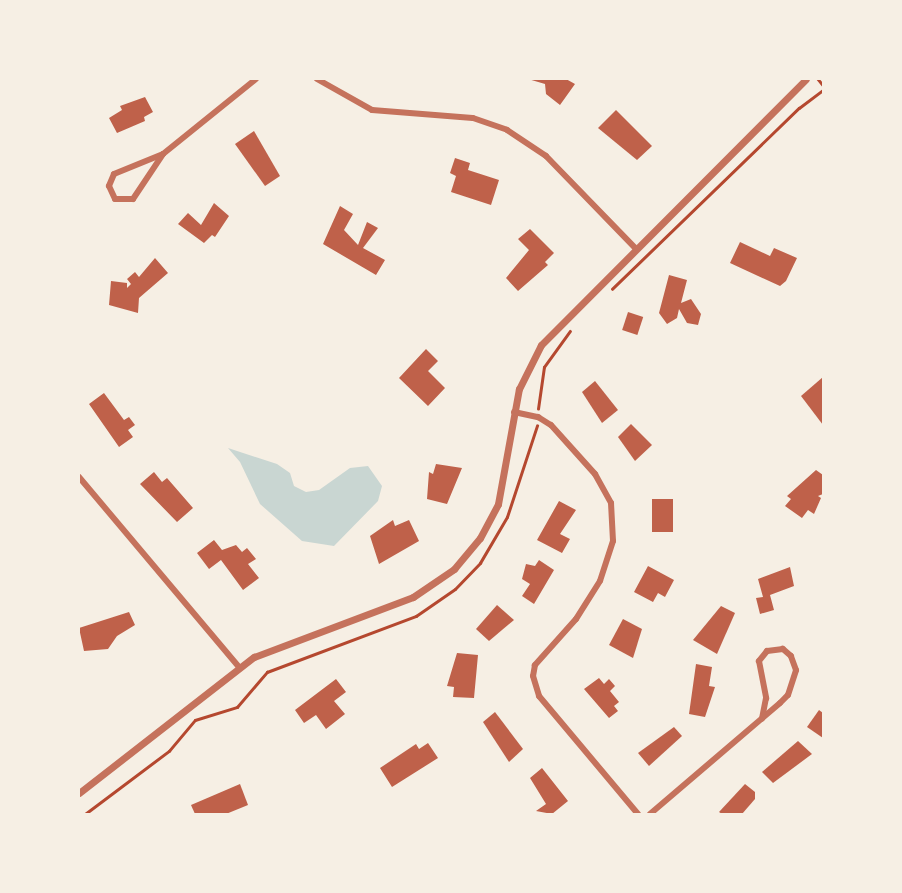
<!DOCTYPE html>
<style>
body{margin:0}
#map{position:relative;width:902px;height:893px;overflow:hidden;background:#f6efe4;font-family:"IBM Plex Sans",sans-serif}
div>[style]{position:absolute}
.water>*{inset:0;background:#c9d6d2}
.building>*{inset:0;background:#bf614a;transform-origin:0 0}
.path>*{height:2.5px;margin:-1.25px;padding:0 1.25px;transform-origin:1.25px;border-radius:1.25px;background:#b5482f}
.minor>*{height:6px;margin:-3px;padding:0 3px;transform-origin:3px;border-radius:3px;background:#c5725c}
.tertiary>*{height:7px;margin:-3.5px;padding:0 3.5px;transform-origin:3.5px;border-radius:3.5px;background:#c5725c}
span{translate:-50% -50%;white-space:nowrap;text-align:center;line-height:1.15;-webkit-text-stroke:7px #f6efe4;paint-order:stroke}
.frame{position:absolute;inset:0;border:80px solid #f6efe4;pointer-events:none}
</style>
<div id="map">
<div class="water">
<div style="clip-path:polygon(228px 448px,277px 464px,290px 473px,294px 486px,306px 492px,319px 490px,350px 468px,368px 466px,382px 486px,378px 501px,334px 546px,302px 541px,260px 504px,240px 462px)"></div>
</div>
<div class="building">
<div style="clip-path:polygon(528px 79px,566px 79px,575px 84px,560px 105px,546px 94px,545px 84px)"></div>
<div style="clip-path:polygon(145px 97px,153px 112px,144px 117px,145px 121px,117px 133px,109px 118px,122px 110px,120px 106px)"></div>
<div style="clip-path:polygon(616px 110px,652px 146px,637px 160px,598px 128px)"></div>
<div style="clip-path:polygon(254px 131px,280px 176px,265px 186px,235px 144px)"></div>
<div style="clip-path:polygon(455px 158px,470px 163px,468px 170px,499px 180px,491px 205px,451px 192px,456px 176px,450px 173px)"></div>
<div style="clip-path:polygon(214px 203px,229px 216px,215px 237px,212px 235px,204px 243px,178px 224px,188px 213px,201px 225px)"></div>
<div style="clip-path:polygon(340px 206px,353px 214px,344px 230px,358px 245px,367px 222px,378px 228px,363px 248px,385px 260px,376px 275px,323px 244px)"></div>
<div style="clip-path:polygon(530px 229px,554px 253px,545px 262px,548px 265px,518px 291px,506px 278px,529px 250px,518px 239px)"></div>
<div style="clip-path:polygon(740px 242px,770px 256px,774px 248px,797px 258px,786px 281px,780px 286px,730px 263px)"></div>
<div style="clip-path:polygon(155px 258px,168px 273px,139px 298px,138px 313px,109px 305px,111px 281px,127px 283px,127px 288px,131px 284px,127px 279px,135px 272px,139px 277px)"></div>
<div style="clip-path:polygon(669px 275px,687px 280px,681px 303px,691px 299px,701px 314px,698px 325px,687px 323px,679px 309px,677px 318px,667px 324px,659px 313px)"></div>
<div style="left:628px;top:312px;width:16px;height:19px;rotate:18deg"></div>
<div style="clip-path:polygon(426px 349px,438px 361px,428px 371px,445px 388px,428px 406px,399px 378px)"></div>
<div style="clip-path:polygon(823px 377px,823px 425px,801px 396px)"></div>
<div style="clip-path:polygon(595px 381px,618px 410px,602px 423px,582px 392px)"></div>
<div style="clip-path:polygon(104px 393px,124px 420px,129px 417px,135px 425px,128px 430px,133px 437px,119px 447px,89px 404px)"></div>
<div style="clip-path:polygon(631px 424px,652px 445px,635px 461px,618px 437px)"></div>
<div style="clip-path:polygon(436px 464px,462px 468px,447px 504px,427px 499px,429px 472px,433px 474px)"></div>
<div style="clip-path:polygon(816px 470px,823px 475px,823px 494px,818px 496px,821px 498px,814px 514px,808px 510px,802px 518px,785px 506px,791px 499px,787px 496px)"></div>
<div style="clip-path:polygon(154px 472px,162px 482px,167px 478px,193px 508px,177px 522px,140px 484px)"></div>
<div style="left:652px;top:499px;width:21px;height:33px"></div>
<div style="clip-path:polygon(559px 501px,576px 510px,560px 534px,570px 539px,562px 553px,537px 540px)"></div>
<div style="clip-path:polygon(393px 520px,395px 526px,409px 520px,419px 541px,379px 564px,370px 536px)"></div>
<div style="clip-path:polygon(214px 540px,222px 550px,236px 545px,242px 552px,247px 548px,256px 559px,248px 564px,259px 578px,243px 590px,221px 560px,209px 569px,197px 553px)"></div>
<div style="clip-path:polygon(539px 560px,554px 570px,534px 604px,522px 596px,530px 584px,522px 579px,526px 564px,535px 566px)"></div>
<div style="clip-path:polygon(648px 566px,674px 580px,665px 597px,658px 593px,653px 602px,634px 592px)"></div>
<div style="clip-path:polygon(790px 567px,794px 586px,770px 595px,774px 610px,760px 614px,756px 598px,763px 597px,758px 579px)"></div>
<div style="clip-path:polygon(497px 605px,514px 620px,489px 641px,476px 629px)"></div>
<div style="clip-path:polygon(721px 606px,735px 613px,717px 654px,693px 640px)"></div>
<div style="clip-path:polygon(129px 612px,135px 625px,117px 636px,108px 649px,84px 651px,79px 628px)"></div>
<div style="clip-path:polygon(623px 619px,642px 629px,633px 658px,609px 645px)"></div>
<div style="clip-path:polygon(457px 653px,478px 655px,474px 698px,453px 697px,454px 687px,447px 686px)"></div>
<div style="clip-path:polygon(696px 664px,712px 667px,709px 686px,715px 687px,705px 717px,689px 714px)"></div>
<div style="clip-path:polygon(599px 678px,604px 684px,609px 679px,615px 686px,610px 691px,619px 702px,614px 706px,618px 711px,609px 718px,584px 689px)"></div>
<div style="clip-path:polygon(336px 679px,346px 692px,334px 701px,345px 714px,326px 729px,316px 715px,304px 723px,295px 710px)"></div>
<div style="clip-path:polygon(819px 710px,823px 713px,823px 738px,807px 727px)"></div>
<div style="clip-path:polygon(495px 712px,523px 749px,509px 762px,483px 722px)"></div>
<div style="clip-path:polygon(674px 727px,682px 736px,649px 766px,638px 753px)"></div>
<div style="clip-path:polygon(798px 741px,812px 754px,773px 783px,762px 772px)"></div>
<div style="clip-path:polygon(428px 743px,438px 758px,392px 787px,380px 768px,416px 744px,419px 749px)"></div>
<div style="clip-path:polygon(542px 768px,568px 801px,552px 814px,536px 811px,546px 804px,530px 778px)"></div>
<div style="clip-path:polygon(240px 784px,248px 805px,226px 814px,195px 814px,191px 805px)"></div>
<div style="clip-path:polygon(745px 784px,755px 792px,755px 799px,742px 814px,722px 814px,719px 812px)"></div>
</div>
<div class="path">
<div style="left:818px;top:79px;width:8px;rotate:50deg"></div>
<div style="left:612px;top:289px;width:260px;rotate:-44.1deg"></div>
<div style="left:799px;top:108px;width:30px;rotate:-37deg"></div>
<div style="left:538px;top:409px;width:42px;rotate:-81.9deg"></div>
<div style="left:544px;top:367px;width:44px;rotate:-54.2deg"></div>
<div style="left:85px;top:814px;width:105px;rotate:-36.9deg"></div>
<div style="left:169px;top:751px;width:40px;rotate:-50deg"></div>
<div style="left:195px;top:720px;width:44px;rotate:-17.2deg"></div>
<div style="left:237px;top:707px;width:46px;rotate:-49.4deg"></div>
<div style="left:267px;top:672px;width:159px;rotate:-20.6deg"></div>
<div style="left:416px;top:616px;width:47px;rotate:-34.7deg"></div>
<div style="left:455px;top:589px;width:36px;rotate:-46deg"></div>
<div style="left:480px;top:563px;width:53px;rotate:-59.6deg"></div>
<div style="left:507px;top:517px;width:96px;rotate:-71.8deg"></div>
</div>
<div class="minor">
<div style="left:317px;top:79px;width:63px;rotate:29.4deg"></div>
<div style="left:372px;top:110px;width:101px;rotate:4.5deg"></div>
<div style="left:473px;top:118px;width:36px;rotate:19deg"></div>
<div style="left:507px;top:130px;width:47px;rotate:33.7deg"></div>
<div style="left:546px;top:156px;width:128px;rotate:45.9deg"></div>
<div style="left:163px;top:154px;width:53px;rotate:157.8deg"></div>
<div style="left:114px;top:174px;width:13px;rotate:113deg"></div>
<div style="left:109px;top:186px;width:14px;rotate:65deg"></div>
<div style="left:115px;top:199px;width:18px"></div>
<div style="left:133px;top:199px;width:54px;rotate:-56.3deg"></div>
<div style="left:163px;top:154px;width:119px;rotate:-38.9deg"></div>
<div style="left:514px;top:412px;width:25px;rotate:12deg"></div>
<div style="left:538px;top:417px;width:15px;rotate:32deg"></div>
<div style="left:551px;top:425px;width:66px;rotate:48.1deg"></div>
<div style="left:595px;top:474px;width:33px;rotate:61deg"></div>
<div style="left:611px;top:503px;width:38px;rotate:87deg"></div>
<div style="left:613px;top:541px;width:42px;rotate:108deg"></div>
<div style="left:600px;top:581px;width:45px;rotate:122.3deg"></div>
<div style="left:576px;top:619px;width:62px;rotate:131.7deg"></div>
<div style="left:535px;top:665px;width:11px;rotate:100deg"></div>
<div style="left:533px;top:676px;width:21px;rotate:73deg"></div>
<div style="left:539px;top:696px;width:154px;rotate:50deg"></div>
<div style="left:79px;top:477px;width:248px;rotate:49.9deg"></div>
<div style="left:650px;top:814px;width:171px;rotate:-40.5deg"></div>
<div style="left:780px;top:703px;width:11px;rotate:-45deg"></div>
<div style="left:788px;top:695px;width:26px;rotate:-72deg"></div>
<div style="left:796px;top:670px;width:15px;rotate:-110deg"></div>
<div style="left:791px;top:656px;width:11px;rotate:-139deg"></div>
<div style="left:783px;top:649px;width:16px;rotate:173deg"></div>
<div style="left:767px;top:651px;width:13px;rotate:129deg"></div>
<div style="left:759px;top:661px;width:38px;rotate:79deg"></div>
<div style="left:766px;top:698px;width:21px;rotate:101deg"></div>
</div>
<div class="tertiary">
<div style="left:79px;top:793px;width:222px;rotate:-37.9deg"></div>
<div style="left:254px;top:657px;width:170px;rotate:-20.7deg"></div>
<div style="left:413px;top:597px;width:50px;rotate:-34.3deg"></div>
<div style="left:454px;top:569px;width:40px;rotate:-50deg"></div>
<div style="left:480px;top:538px;width:38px;rotate:-62deg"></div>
<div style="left:498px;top:504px;width:117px;rotate:-79.7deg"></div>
<div style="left:519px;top:389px;width:49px;rotate:-63.4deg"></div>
<div style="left:541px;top:345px;width:375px;rotate:-45.1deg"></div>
</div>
<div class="frame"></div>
</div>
